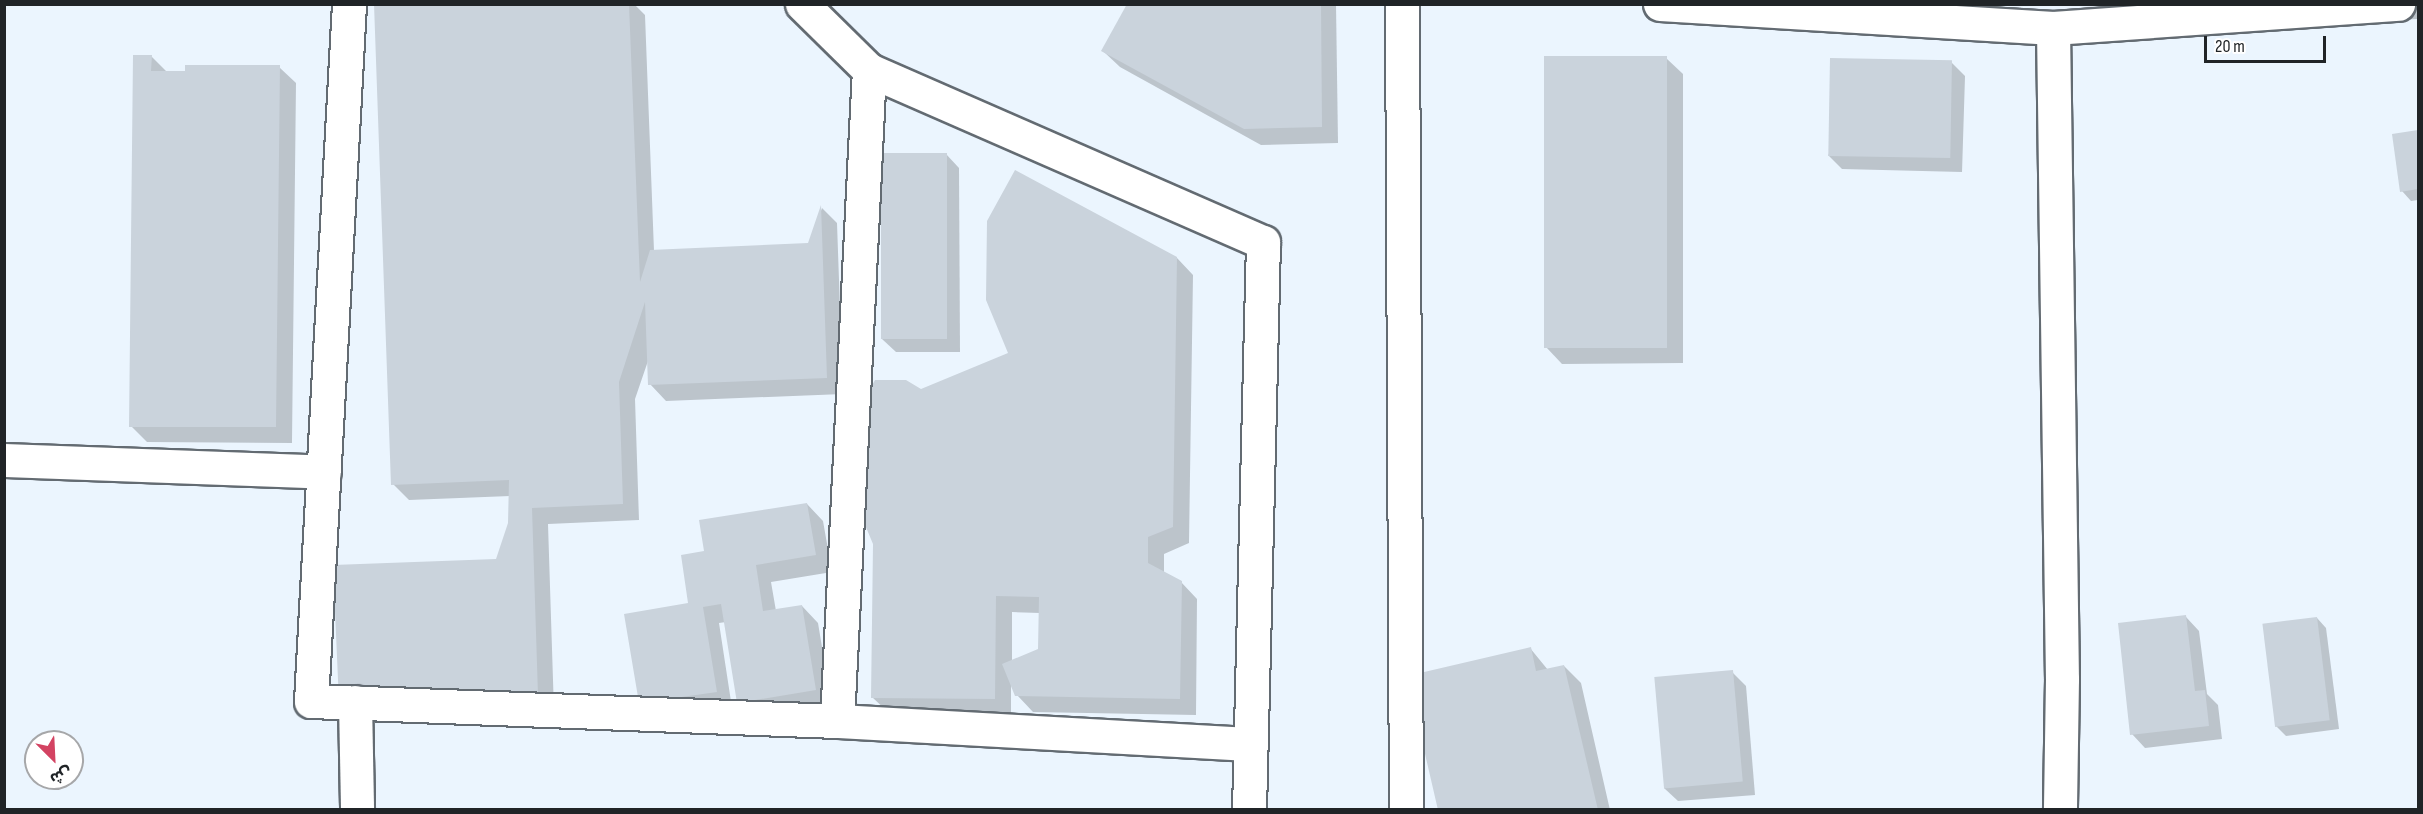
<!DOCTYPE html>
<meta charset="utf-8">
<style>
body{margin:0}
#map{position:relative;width:2423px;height:814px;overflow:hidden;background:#ebf5fe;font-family:"Sofia Sans Condensed","Noto Sans Arabic",sans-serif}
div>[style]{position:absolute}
.shadow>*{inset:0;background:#0003}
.building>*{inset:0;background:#cad3dc;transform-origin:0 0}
.roads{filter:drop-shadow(2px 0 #636b72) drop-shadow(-2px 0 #636b72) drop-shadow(0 2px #636b72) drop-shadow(0 -2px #636b72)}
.street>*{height:33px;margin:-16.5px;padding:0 16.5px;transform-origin:16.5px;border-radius:16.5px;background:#fff}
.primary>*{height:33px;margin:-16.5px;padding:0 16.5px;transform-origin:16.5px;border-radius:16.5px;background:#fff}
span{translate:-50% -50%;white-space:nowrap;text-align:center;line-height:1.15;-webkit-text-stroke:6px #fff;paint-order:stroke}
.frame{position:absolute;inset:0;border:6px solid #202427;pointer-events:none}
.north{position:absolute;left:24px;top:730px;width:60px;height:60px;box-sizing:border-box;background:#fff;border:2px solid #a6a7a9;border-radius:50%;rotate:156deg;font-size:16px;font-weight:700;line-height:24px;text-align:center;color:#202427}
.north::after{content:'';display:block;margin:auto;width:21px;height:27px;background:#d34362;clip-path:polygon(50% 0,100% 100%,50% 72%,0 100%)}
.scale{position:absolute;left:2204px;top:36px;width:122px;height:27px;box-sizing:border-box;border:3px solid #202427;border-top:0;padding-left:8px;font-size:18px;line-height:21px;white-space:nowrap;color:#202427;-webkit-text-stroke:4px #fff;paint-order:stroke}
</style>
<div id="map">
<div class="shadow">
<div style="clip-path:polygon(375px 4px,634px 4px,645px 15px,654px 251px,809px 245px,822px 208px,837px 223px,843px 394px,666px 401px,650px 384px,649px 358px,635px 399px,639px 520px,548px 524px,554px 711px,357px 718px,497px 561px,509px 523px,510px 496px,409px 500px,393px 484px)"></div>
<div style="clip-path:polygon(1129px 4px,1336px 4px,1338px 143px,1261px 145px,1120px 67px,1103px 51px)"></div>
<div style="clip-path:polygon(2057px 4px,2173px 4px,2173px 12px)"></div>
<div style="clip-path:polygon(2182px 4px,2418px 4px,2418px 19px,2199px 28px)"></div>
<div style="clip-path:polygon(151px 56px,168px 73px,279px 67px,296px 83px,292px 443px,147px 442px,131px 426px)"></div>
<div style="clip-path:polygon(1666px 58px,1683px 74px,1683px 363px,1562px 364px,1546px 347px)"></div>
<div style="clip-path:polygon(1951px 62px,1965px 76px,1962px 172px,1842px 169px,1828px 155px)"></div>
<div style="clip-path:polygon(2418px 132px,2418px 200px,2411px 201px,2402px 191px,2393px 135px)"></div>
<div style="clip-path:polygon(946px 154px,959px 168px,960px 352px,896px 352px,882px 339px)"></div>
<div style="clip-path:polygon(evenodd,1177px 258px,1193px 275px,1189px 543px,1164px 554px,1164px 573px,1181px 582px,1197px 599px,1196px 715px,1033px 712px,1017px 695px,1011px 683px,1011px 715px,889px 713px,872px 697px,921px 390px,1010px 353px,1177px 258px,1012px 612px,1040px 613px,1039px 650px,1012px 662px,1012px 612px)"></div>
<div style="clip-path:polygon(807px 504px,823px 521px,832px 572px,771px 582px,776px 611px,802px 606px,818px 623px,832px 707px,739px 702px,726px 622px,719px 623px,732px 708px,656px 719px,706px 552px)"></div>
<div style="clip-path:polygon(2186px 617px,2199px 631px,2207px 694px,2218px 705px,2222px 739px,2145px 748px,2132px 734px)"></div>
<div style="clip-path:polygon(2317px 618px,2326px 628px,2339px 729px,2286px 736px,2276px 726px)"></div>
<div style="clip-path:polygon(1530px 648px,1548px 670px,1564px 666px,1581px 683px,1610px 810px,1440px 810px)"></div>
<div style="clip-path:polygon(1732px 672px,1746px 686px,1755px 795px,1678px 801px,1664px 788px)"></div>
</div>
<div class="building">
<div style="clip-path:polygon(374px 4px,629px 4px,640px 282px,650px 250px,808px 243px,821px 205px,827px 378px,648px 385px,645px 302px,619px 382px,623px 504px,532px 508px,538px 695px,339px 703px,333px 565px,496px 559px,508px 523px,509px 480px,391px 485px)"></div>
<div style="clip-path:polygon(1127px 4px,1321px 4px,1322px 127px,1244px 129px,1101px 51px)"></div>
<div style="clip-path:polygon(133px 55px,152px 55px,151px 71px,185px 71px,185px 65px,280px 65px,276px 427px,129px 427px)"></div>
<div style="left:1544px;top:56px;width:123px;height:292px"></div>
<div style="left:1830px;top:58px;width:122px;height:98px;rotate:1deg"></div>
<div style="clip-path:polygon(2418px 130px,2418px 189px,2400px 192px,2392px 134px)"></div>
<div style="left:947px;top:153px;width:186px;height:66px;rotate:90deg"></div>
<div style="clip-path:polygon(1015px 170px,1177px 257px,1173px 527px,1148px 537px,1148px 563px,1182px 581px,1180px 699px,1015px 696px,1002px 664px,1038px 649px,1039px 597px,996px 596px,995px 699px,871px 698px,873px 544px,863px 520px,853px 420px,875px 380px,906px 380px,921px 389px,1008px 353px,986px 300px,987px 221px)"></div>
<div style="clip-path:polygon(807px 503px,816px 555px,756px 565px,763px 611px,802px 605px,816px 690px,737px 703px,721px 604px,703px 607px,717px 692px,639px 703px,624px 614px,688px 603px,681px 555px,704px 551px,699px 520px)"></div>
<div style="clip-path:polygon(2186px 615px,2195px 691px,2205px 690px,2209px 726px,2130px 735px,2118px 623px)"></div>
<div style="left:2317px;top:617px;width:104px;height:55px;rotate:83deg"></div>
<div style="clip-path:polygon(1531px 647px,1536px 671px,1564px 665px,1598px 810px,1438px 810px,1407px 676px)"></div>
<div style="left:1733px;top:670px;width:112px;height:79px;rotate:85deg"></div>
</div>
<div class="roads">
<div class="street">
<div style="left:349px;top:4px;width:698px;rotate:93.12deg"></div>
<div style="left:311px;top:701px;width:526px;rotate:2.18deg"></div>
<div style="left:837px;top:721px;width:414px;rotate:3.2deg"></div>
<div style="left:802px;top:4px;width:94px;rotate:44.6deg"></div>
<div style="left:869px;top:70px;width:430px;rotate:23.6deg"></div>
<div style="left:1263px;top:242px;width:568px;rotate:91.41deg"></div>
<div style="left:1660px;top:4px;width:394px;rotate:3.5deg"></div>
<div style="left:2053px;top:28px;width:346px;rotate:-4deg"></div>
<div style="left:2053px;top:28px;width:651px;rotate:89.21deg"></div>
<div style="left:2062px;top:679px;width:131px;rotate:90.9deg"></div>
<div style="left:4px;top:460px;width:320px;rotate:2.1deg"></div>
<div style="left:355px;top:702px;width:108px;rotate:88.9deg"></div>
<div style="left:837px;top:721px;width:652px;rotate:-87.19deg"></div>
</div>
<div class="primary">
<div style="left:1402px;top:4px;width:806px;rotate:89.72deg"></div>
</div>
</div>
<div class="frame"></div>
<div class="north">ش</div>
<div class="scale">20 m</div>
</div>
